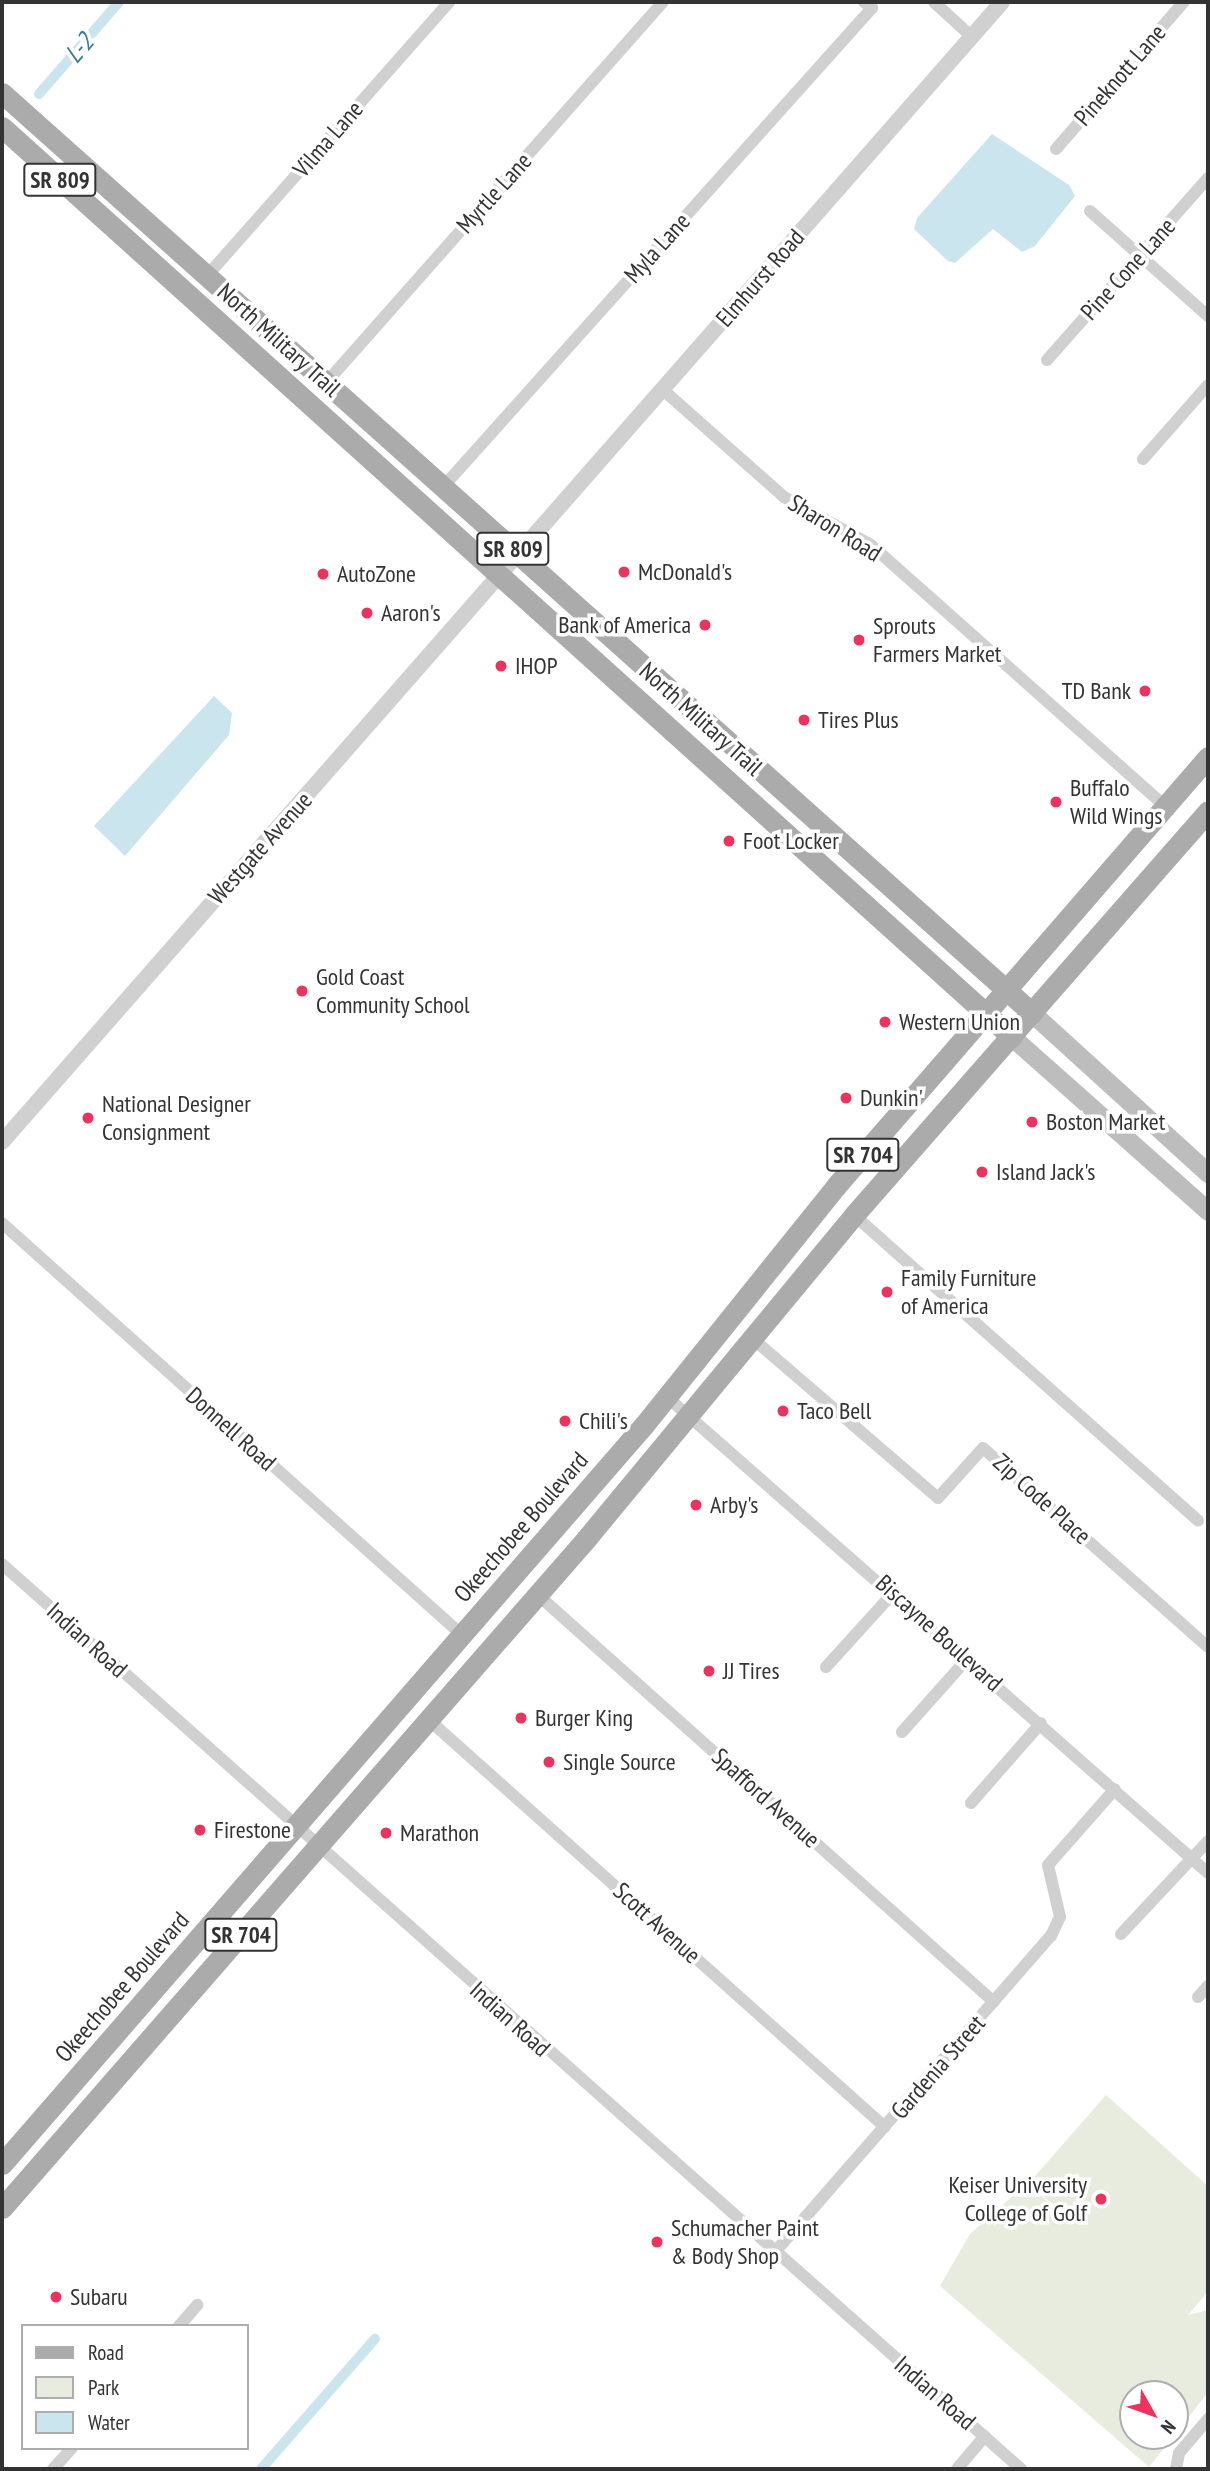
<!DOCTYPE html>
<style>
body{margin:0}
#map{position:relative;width:1210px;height:2471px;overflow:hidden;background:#fff;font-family:"PT Sans Narrow",sans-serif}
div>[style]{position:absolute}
.green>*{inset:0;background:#e8ecde}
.water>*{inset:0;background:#cae5ed}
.canal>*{height:10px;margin:-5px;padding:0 5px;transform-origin:5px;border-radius:5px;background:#cae5ed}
.minor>*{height:12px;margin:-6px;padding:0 6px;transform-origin:6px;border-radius:6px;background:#d0d0d0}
.tertiary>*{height:16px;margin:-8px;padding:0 8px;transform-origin:8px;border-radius:8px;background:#d0d0d0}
.secondary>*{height:19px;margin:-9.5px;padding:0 9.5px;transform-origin:9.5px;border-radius:9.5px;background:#bdbdbd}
.primary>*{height:21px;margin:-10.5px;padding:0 10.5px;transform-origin:10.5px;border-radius:10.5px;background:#ababab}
.dots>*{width:19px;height:19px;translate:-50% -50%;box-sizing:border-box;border:4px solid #fff;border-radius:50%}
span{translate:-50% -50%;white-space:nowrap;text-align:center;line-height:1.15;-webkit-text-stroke:7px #fff;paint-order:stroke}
.shield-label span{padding:2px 5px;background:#fff;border:2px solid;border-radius:5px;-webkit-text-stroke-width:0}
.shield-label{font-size:23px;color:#333;font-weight:700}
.street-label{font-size:24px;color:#333}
.poi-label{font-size:24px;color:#333}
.left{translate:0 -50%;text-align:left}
.right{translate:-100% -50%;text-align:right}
.water-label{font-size:26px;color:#397f93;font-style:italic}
.frame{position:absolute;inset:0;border:4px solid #333;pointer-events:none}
.legend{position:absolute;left:21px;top:2324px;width:228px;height:126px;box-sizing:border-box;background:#fff;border:2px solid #adadad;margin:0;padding:9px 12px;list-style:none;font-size:21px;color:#333}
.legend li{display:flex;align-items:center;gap:14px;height:35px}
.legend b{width:35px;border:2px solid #adadad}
.north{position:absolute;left:1119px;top:2380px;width:70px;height:70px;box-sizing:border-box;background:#fff;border:2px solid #adadad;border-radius:50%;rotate:130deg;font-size:19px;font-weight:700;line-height:28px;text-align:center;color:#333}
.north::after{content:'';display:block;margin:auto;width:24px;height:32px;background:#ed325e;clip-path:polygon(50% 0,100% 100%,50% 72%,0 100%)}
</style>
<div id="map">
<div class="green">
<div style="clip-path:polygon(1106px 2095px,1208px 2186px,1208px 2292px,1188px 2315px,1208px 2310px,1208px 2392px,1175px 2435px,1175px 2394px,1133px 2394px,1133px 2436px,1174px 2436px,1149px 2467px,940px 2286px,970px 2234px,1027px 2183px,1081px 2231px,1029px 2183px)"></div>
</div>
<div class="water">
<div style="clip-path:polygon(992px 134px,1069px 185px,1075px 196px,1035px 246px,1022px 252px,993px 229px,955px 263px,948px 261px,914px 229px,917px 218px)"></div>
<div style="clip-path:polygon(214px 696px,232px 713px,229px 735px,125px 856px,94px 826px)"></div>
</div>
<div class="canal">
<div style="left:39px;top:94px;width:122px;rotate:-49deg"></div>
<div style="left:261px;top:2469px;width:173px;rotate:-48.8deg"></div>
</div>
<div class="minor">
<div style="left:934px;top:2px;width:50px;rotate:42.6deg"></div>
<div style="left:1056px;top:149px;width:195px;rotate:-49deg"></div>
<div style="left:1090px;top:211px;width:158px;rotate:41.7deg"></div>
<div style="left:206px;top:277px;width:367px;rotate:-48.5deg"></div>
<div style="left:1047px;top:360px;width:243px;rotate:-48.5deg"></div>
<div style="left:325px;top:384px;width:510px;rotate:-48.5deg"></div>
<div style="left:662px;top:389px;width:163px;rotate:41.5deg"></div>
<div style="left:784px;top:497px;width:99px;rotate:28.9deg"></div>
<div style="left:871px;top:545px;width:393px;rotate:41.6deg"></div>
<div style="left:1143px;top:459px;width:98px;rotate:-48.7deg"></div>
<div style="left:443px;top:487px;width:643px;rotate:-48.15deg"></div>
<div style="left:872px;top:8px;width:10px;rotate:-143deg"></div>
<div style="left:854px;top:1215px;width:460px;rotate:41.6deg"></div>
<div style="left:2px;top:1223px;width:618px;rotate:41.85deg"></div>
<div style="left:752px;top:1338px;width:245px;rotate:40.7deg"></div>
<div style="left:938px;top:1498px;width:67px;rotate:-48deg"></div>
<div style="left:983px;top:1448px;width:300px;rotate:41.5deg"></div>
<div style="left:667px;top:1397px;width:721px;rotate:41.34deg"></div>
<div style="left:2px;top:1564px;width:1363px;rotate:41.61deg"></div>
<div style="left:538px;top:1595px;width:611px;rotate:41.75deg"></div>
<div style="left:826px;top:1667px;width:101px;rotate:-47.8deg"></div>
<div style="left:429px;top:1720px;width:611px;rotate:41.75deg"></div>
<div style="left:902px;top:1732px;width:99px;rotate:-48.3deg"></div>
<div style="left:971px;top:1803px;width:106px;rotate:-48.8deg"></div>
<div style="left:1121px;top:1934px;width:127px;rotate:-46.9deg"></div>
<div style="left:1198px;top:1997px;width:15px;rotate:-48deg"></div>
<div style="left:774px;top:2253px;width:421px;rotate:-48.9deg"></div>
<div style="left:1051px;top:1936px;width:21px;rotate:-65deg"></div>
<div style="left:1060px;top:1917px;width:53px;rotate:-103deg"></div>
<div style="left:1048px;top:1865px;width:101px;rotate:-48.6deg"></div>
<div style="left:179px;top:2326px;width:28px;rotate:-49deg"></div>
<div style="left:53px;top:2469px;width:28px;rotate:-48deg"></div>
<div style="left:957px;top:2469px;width:43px;rotate:-49.7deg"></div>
<div style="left:1176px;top:2469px;width:16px;rotate:-79deg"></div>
<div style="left:1179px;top:2453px;width:45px;rotate:-49.5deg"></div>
</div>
<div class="tertiary">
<div style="left:2px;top:1142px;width:1516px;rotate:-48.74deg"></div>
</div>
<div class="secondary">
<div style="left:1032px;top:1013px;width:238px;rotate:42.3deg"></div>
<div style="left:1012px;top:1037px;width:262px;rotate:41.6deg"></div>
</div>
<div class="primary">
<div style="left:2px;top:93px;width:1381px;rotate:41.77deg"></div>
<div style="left:2px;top:127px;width:1359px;rotate:42.02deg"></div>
<div style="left:2px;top:2164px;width:979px;rotate:-49.02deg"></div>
<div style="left:644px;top:1425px;width:307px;rotate:-51.2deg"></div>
<div style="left:836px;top:1186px;width:568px;rotate:-49.07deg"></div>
<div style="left:2px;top:2208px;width:888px;rotate:-48.88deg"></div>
<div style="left:586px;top:1539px;width:420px;rotate:-50.4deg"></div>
<div style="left:854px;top:1215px;width:537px;rotate:-48.77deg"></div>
</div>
<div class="dots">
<div style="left:624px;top:572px;background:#ed325e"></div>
<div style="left:323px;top:574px;background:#ed325e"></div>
<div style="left:367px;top:613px;background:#ed325e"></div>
<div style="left:705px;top:625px;background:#ed325e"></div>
<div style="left:859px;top:640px;background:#ed325e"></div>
<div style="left:501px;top:666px;background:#ed325e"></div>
<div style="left:1145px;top:691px;background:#ed325e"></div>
<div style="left:804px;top:720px;background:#ed325e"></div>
<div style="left:1056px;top:802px;background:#ed325e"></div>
<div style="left:729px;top:841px;background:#ed325e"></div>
<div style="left:302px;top:991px;background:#ed325e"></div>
<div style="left:885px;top:1022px;background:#ed325e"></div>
<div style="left:846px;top:1098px;background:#ed325e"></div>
<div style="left:88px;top:1118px;background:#ed325e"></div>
<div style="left:1032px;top:1122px;background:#ed325e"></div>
<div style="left:982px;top:1172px;background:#ed325e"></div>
<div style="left:887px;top:1292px;background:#ed325e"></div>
<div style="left:783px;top:1411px;background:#ed325e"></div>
<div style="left:565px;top:1421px;background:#ed325e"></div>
<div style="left:696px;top:1505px;background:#ed325e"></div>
<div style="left:709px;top:1671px;background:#ed325e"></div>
<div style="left:521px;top:1718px;background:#ed325e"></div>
<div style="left:549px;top:1762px;background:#ed325e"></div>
<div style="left:200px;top:1830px;background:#ed325e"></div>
<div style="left:386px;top:1833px;background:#ed325e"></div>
<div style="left:1101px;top:2199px;background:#ed325e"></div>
<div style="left:657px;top:2242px;background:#ed325e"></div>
<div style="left:56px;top:2297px;background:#ed325e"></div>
</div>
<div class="shield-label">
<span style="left:60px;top:180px">SR 809</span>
<span style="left:513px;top:549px">SR 809</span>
<span style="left:863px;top:1155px">SR 704</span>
<span style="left:241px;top:1935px">SR 704</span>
</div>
<div class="street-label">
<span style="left:1120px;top:75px;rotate:-49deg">Pineknott Lane</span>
<span style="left:328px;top:139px;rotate:-49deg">Vilma Lane</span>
<span style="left:494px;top:193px;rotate:-48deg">Myrtle Lane</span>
<span style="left:657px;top:248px;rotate:-48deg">Myla Lane</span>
<span style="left:1128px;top:269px;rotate:-48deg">Pine Cone Lane</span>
<span style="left:760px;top:278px;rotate:-49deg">Elmhurst Road</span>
<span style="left:279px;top:340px;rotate:42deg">North Military Trail</span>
<span style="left:835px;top:528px;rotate:32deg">Sharon Road</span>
<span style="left:701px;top:719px;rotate:42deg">North Military Trail</span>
<span style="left:260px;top:848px;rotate:-48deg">Westgate Avenue</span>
<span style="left:231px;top:1429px;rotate:42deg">Donnell Road</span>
<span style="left:1042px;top:1499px;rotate:42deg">Zip Code Place</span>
<span style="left:521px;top:1527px;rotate:-49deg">Okeechobee Boulevard</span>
<span style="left:939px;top:1633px;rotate:42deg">Biscayne Boulevard</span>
<span style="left:87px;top:1640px;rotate:42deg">Indian Road</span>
<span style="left:766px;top:1798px;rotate:42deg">Spafford Avenue</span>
<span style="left:657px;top:1923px;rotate:42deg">Scott Avenue</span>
<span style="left:122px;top:1987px;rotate:-49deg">Okeechobee Boulevard</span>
<span style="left:510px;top:2019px;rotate:42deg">Indian Road</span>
<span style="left:938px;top:2067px;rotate:-49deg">Gardenia Street</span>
<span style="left:935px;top:2393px;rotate:41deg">Indian Road</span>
</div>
<div class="poi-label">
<span class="left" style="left:638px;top:572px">McDonald's</span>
<span class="left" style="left:337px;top:574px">AutoZone</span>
<span class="left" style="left:381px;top:613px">Aaron's</span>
<span class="right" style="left:691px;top:625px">Bank of America</span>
<span class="left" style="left:873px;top:640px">Sprouts<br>Farmers Market</span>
<span class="left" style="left:515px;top:666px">IHOP</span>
<span class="right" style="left:1131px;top:691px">TD Bank</span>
<span class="left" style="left:818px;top:720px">Tires Plus</span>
<span class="left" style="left:1070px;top:802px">Buffalo<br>Wild Wings</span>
<span class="left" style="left:743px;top:841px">Foot Locker</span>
<span class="left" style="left:316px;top:991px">Gold Coast<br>Community School</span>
<span class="left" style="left:899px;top:1022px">Western Union</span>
<span class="left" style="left:860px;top:1098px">Dunkin'</span>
<span class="left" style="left:102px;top:1118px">National Designer<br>Consignment</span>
<span class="left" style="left:1046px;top:1122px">Boston Market</span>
<span class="left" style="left:996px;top:1172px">Island Jack's</span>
<span class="left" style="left:901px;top:1292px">Family Furniture<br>of America</span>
<span class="left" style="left:797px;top:1411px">Taco Bell</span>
<span class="left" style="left:579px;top:1421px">Chili's</span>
<span class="left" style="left:710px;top:1505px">Arby's</span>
<span class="left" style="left:723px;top:1671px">JJ Tires</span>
<span class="left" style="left:535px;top:1718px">Burger King</span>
<span class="left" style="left:563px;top:1762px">Single Source</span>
<span class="left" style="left:214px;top:1830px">Firestone</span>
<span class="left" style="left:400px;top:1833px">Marathon</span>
<span class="right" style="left:1087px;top:2199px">Keiser University<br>College of Golf</span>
<span class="left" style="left:671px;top:2242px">Schumacher Paint<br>&amp; Body Shop</span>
<span class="left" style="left:70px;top:2297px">Subaru</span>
</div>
<div class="water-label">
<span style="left:79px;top:48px;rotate:-49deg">L-2</span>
</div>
<div class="frame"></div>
<ul class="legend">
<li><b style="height:9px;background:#ababab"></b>Road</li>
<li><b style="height:19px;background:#e8ecde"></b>Park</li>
<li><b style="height:19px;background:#cae5ed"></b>Water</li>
</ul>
<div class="north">N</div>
</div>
